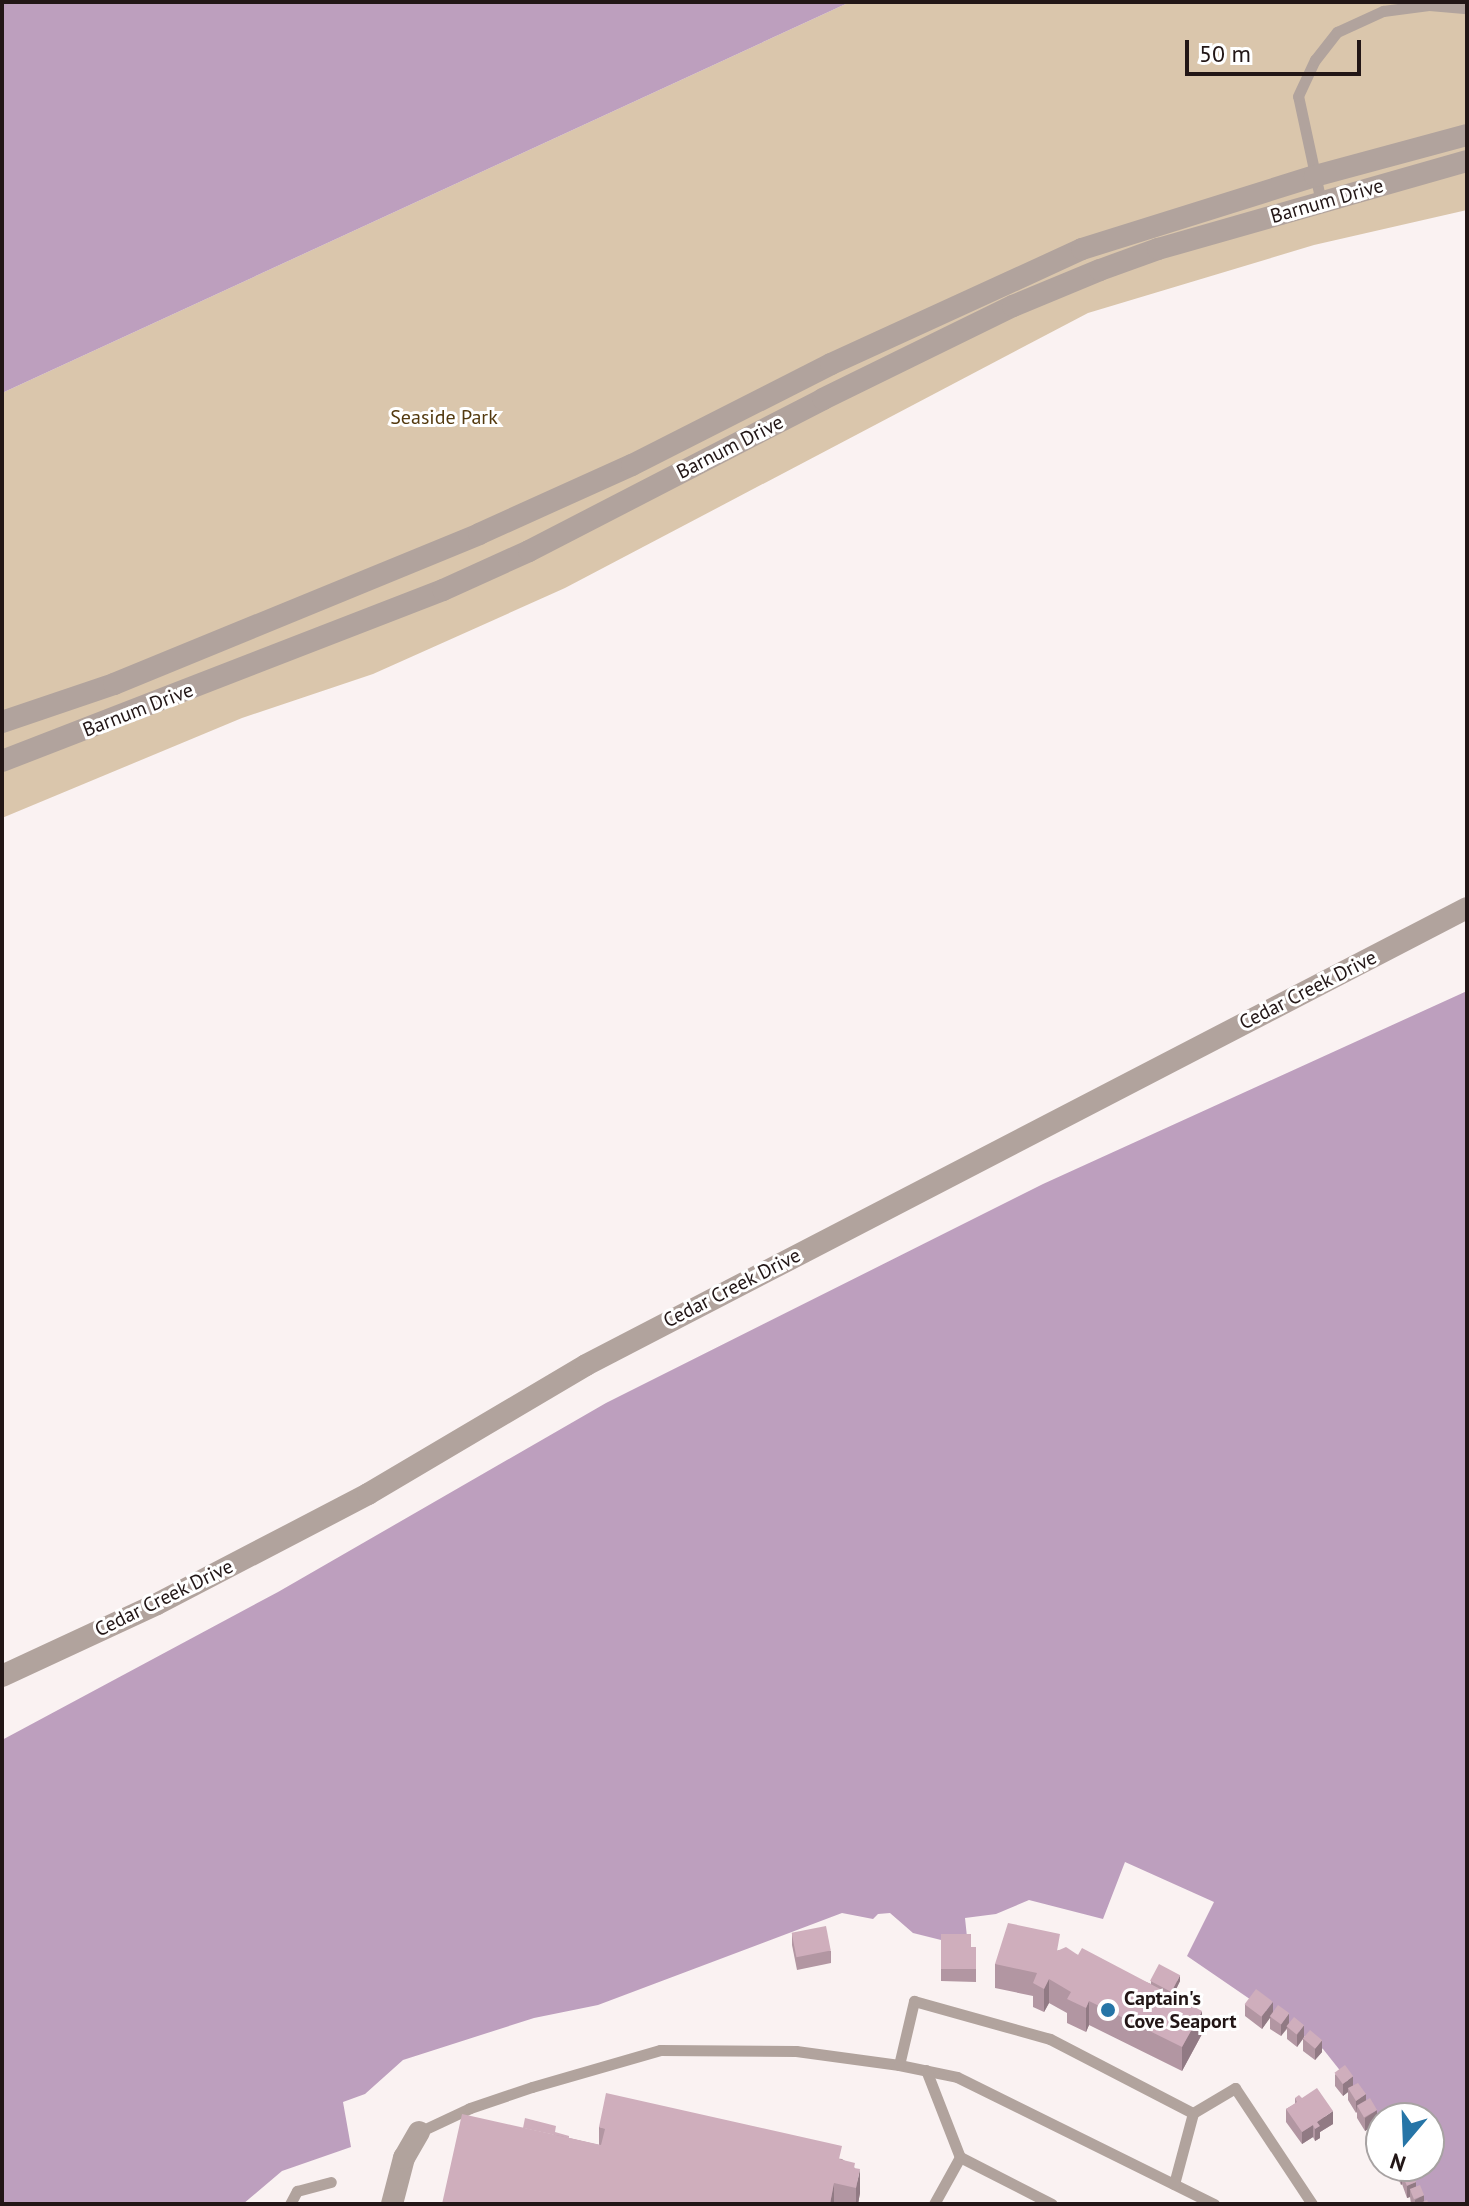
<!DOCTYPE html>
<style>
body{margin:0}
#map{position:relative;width:1469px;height:2206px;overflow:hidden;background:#faf2f2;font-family:"PT Sans",sans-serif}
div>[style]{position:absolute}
.green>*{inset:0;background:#dac6ac}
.water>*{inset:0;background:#bd9fbe}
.service>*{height:11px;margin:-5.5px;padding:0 5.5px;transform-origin:5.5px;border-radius:5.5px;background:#b1a39d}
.minor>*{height:22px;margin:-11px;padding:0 11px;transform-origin:11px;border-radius:11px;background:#b1a39d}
.wall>*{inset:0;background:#b296a2}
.shaded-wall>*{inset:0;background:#917a84}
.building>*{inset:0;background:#cfaebc;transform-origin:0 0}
.dots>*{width:22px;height:22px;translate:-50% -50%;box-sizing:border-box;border:4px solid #fff;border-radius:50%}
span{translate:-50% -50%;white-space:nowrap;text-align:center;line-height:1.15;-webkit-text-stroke:6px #fff;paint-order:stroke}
.street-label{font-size:20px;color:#221616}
.park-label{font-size:20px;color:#53390e}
.poi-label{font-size:20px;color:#221616;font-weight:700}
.left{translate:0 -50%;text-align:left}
.frame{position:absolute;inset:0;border:4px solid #221616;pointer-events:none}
.north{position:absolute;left:1365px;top:2102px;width:80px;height:80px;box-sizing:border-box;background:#fff;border:2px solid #a7a2a2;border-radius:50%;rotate:199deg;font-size:22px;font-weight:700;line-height:32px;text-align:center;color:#221616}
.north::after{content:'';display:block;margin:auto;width:28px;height:36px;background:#2675a7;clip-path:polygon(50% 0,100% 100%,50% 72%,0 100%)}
.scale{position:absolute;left:1185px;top:40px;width:176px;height:36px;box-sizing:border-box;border:4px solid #221616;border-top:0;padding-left:10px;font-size:24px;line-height:28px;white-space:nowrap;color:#221616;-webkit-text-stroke:6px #fff;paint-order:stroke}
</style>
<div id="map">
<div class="green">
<div style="clip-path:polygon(850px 2px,1467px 2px,1467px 210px,1314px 245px,1088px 313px,565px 588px,373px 674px,242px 718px,2px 818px,2px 393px)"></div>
</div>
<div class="water">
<div style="clip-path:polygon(2px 2px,850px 2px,2px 393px)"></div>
<div style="clip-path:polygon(1467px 991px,1467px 2204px,1424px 2204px,1402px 2166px,1429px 2166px,1429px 2118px,1381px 2118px,1381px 2130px,1365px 2102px,1323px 2049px,1187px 1956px,1214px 1902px,1125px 1862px,1103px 1919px,1029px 1900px,996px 1914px,965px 1918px,967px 1937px,945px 1941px,913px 1933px,890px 1913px,878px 1914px,873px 1919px,842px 1913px,598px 2005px,534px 2018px,403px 2060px,365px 2094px,343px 2102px,351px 2147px,282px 2171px,243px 2204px,2px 2204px,2px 1740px,278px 1592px,606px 1403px,1043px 1184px)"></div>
</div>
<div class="service">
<div style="left:1321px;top:202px;width:108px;rotate:-102.2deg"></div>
<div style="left:1298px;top:96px;width:40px;rotate:-65deg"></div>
<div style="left:1315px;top:60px;width:36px;rotate:-52deg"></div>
<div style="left:1337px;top:32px;width:51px;rotate:-24.5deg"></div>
<div style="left:1383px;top:11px;width:46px;rotate:-7.4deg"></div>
<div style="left:1429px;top:5px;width:38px;rotate:5deg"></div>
<div style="left:899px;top:2065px;width:59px;rotate:11.7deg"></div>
<div style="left:957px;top:2077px;width:287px;rotate:26.3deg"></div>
<div style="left:926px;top:2070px;width:93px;rotate:68.7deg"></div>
<div style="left:419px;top:2132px;width:56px;rotate:-25.2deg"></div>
<div style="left:470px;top:2108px;width:65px;rotate:-18.7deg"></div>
<div style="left:532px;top:2087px;width:133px;rotate:-16.1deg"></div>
<div style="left:660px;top:2050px;width:136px;rotate:0.4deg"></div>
<div style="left:796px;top:2051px;width:104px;rotate:7.7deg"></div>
<div style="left:899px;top:2065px;width:66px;rotate:-76.8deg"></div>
<div style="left:914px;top:2001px;width:141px;rotate:15.6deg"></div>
<div style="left:1050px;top:2039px;width:161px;rotate:27.4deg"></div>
<div style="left:1193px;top:2113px;width:49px;rotate:-30.8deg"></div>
<div style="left:1235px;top:2088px;width:139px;rotate:56.4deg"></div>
<div style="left:1174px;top:2184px;width:73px;rotate:-75deg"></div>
<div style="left:290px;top:2204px;width:15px;rotate:-62deg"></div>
<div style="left:297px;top:2191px;width:35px;rotate:-15deg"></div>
<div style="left:934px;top:2204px;width:54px;rotate:-61deg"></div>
<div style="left:960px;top:2157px;width:103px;rotate:27.1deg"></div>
</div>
<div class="minor">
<div style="left:2px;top:722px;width:118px;rotate:-18.7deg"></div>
<div style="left:114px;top:684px;width:395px;rotate:-22.3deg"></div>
<div style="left:479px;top:534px;width:168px;rotate:-24.3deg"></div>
<div style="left:632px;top:465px;width:223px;rotate:-26.9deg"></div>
<div style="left:831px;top:364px;width:276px;rotate:-24.6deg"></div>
<div style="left:1082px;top:249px;width:244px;rotate:-17.4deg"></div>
<div style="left:1315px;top:176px;width:157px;rotate:-15.1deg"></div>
<div style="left:2px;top:761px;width:473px;rotate:-21.2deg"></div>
<div style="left:443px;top:590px;width:94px;rotate:-24.4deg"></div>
<div style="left:529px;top:551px;width:331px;rotate:-27.3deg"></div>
<div style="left:823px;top:399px;width:212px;rotate:-26.1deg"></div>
<div style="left:1013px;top:306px;width:94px;rotate:-22.5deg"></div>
<div style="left:1100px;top:270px;width:62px;rotate:-19.9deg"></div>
<div style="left:1158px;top:249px;width:321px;rotate:-15.9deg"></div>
<div style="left:2px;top:1676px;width:171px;rotate:-24.9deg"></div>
<div style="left:157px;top:1604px;width:238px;rotate:-27.5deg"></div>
<div style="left:368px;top:1494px;width:253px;rotate:-30.6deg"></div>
<div style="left:586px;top:1365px;width:992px;rotate:-27.42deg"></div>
<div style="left:392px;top:2204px;width:48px;rotate:-75.4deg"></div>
<div style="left:404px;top:2158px;width:30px;rotate:-60deg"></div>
</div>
<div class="wall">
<div style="clip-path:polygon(792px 1933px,831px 1951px,831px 1963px,797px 1970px,792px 1945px)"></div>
<div style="clip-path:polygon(941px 1934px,971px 1947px,976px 1947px,976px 1982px,941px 1981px)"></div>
<div style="clip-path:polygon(1060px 1950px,1078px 1955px,1151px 1984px,1151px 1981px,1180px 1981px,1173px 1996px,1202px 2034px,1182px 2071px,1089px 2025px,1086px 2032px,1067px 2023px,1067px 2013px,1049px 2003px,1044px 2012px,1033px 2007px,1033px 1996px,995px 1988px,995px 1964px)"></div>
<div style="clip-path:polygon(1245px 2004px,1273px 2013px,1289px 2023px,1322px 2052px,1315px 2060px,1303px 2051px,1303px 2039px,1297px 2047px,1287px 2039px,1287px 2029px,1281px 2036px,1270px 2029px,1270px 2017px,1262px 2029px,1245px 2016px)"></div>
<div style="clip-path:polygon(1335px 2074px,1353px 2086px,1366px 2101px,1377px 2123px,1365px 2131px,1357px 2118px,1357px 2112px,1356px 2113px,1348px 2100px,1348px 2092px,1343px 2096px,1335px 2086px)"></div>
<div style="clip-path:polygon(1295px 2098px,1302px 2098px,1333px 2124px,1320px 2132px,1320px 2138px,1315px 2141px,1313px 2137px,1302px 2144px,1286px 2122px,1286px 2109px,1295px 2104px)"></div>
<div style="clip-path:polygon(1381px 2124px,1381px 2152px,1380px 2153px,1373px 2141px,1373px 2129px)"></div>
<div style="clip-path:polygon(599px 2127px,842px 2159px,855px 2168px,860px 2193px,858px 2204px,442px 2204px,556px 2133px,569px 2138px,599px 2145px)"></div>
<div style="clip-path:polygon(1390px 2166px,1408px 2166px,1416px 2187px,1424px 2201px,1429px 2204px,1411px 2204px,1410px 2197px,1407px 2198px,1402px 2184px,1401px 2185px,1396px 2174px,1396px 2169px,1393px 2171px)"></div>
</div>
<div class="shaded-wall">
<div style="clip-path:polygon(1180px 1975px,1180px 1981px,1172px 1997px,1172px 1991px)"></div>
<div style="clip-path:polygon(1049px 1979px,1049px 2003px,1044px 2012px,1044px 1989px)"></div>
<div style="clip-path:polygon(1089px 2001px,1089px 2025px,1086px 2032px,1086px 2008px)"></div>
<div style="clip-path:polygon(1273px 2002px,1273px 2014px,1262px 2029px,1262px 2016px)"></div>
<div style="clip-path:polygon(1202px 2011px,1202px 2034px,1182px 2071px,1182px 2047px)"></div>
<div style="clip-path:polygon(1289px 2013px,1289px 2025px,1281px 2036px,1281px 2024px)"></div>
<div style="clip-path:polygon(1304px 2025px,1304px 2037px,1297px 2047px,1297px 2035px)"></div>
<div style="clip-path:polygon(1322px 2040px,1322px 2052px,1315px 2060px,1315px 2048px)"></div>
<div style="clip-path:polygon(1353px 2076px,1353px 2088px,1348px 2088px,1348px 2092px,1343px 2096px,1343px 2084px)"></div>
<div style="clip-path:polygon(1366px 2094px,1366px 2106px,1357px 2106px,1356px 2113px,1356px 2101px)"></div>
<div style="clip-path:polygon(1377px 2110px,1377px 2123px,1365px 2131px,1365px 2118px)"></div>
<div style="clip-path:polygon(1333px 2111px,1333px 2124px,1320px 2132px,1320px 2138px,1315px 2141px,1315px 2129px,1317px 2122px)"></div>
<div style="clip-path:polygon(1313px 2125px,1313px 2137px,1302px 2144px,1302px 2132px)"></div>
<div style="clip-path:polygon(1409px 2168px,1409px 2180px,1402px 2174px,1402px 2184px,1401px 2185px,1401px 2172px)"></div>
<div style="clip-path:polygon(860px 2169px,860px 2193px,858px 2204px,856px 2204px,856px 2188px)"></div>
<div style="clip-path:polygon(1416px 2182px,1416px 2194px,1410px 2190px,1410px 2197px,1407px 2198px,1407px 2186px)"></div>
<div style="clip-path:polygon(834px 2183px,834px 2204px,830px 2204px)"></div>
<div style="clip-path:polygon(1424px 2195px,1424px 2204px,1415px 2204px,1415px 2200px)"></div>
</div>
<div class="building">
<div style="clip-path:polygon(1008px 1923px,1060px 1934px,1057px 1951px,1066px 1947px,1078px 1955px,1082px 1948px,1202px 2011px,1182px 2047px,1089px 2001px,1086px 2008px,1067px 1999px,1071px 1992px,1049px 1979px,1044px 1989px,1033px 1983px,1037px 1973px,995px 1964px)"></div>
<div style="left:826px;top:1926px;width:25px;height:35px;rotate:79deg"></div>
<div style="clip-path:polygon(941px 1934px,971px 1934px,971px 1947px,976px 1947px,976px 1969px,941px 1969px)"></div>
<div style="left:1159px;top:1964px;width:24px;height:19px;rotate:28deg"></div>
<div style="left:1256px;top:1989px;width:21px;height:19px;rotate:37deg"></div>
<div style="left:1278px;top:2005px;width:14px;height:14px;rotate:36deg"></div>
<div style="left:1294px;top:2017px;width:13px;height:12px;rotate:39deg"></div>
<div style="left:1310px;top:2030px;width:16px;height:11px;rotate:40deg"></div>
<div style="left:1345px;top:2065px;width:14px;height:13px;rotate:54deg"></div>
<div style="clip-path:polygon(1358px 2083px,1366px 2094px,1356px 2101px,1348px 2088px)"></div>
<div style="clip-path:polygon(1317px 2088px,1333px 2111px,1317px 2122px,1320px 2126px,1315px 2129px,1313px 2125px,1302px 2132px,1286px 2109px,1297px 2102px,1295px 2098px,1299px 2095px,1302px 2098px)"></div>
<div style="clip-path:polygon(606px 2093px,842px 2146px,839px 2159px,855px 2163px,854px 2168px,860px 2169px,856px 2188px,834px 2183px,830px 2204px,442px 2204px,462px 2114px,601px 2145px,605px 2129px,599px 2127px)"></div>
<div style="left:1370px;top:2098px;width:14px;height:15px;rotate:60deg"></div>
<div style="clip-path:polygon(525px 2118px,556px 2126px,555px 2132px,569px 2136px,569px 2138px,523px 2128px)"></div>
<div style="clip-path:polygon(1381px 2124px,1381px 2140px,1380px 2140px,1373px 2129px)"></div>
<div style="clip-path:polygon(1398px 2166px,1408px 2166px,1409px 2168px,1401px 2172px)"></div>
<div style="left:1411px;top:2170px;width:13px;height:10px;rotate:67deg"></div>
<div style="left:1420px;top:2185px;width:11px;height:11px;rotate:68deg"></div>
<div style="clip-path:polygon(1427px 2200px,1429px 2204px,1418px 2204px)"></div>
</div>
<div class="dots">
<div style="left:1108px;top:2010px;background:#2675a7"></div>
</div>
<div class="street-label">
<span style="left:1327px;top:201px;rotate:-16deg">Barnum Drive</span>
<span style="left:730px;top:447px;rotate:-27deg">Barnum Drive</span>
<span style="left:138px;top:710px;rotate:-21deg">Barnum Drive</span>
<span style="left:1308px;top:990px;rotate:-27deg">Cedar Creek Drive</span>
<span style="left:732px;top:1288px;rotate:-27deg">Cedar Creek Drive</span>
<span style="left:164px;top:1598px;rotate:-26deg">Cedar Creek Drive</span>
</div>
<div class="park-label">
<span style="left:444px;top:417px">Seaside Park</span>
</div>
<div class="poi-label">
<span class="left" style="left:1124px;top:2010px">Captain's<br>Cove Seaport</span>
</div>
<div class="frame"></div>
<div class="north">N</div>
<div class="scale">50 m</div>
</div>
